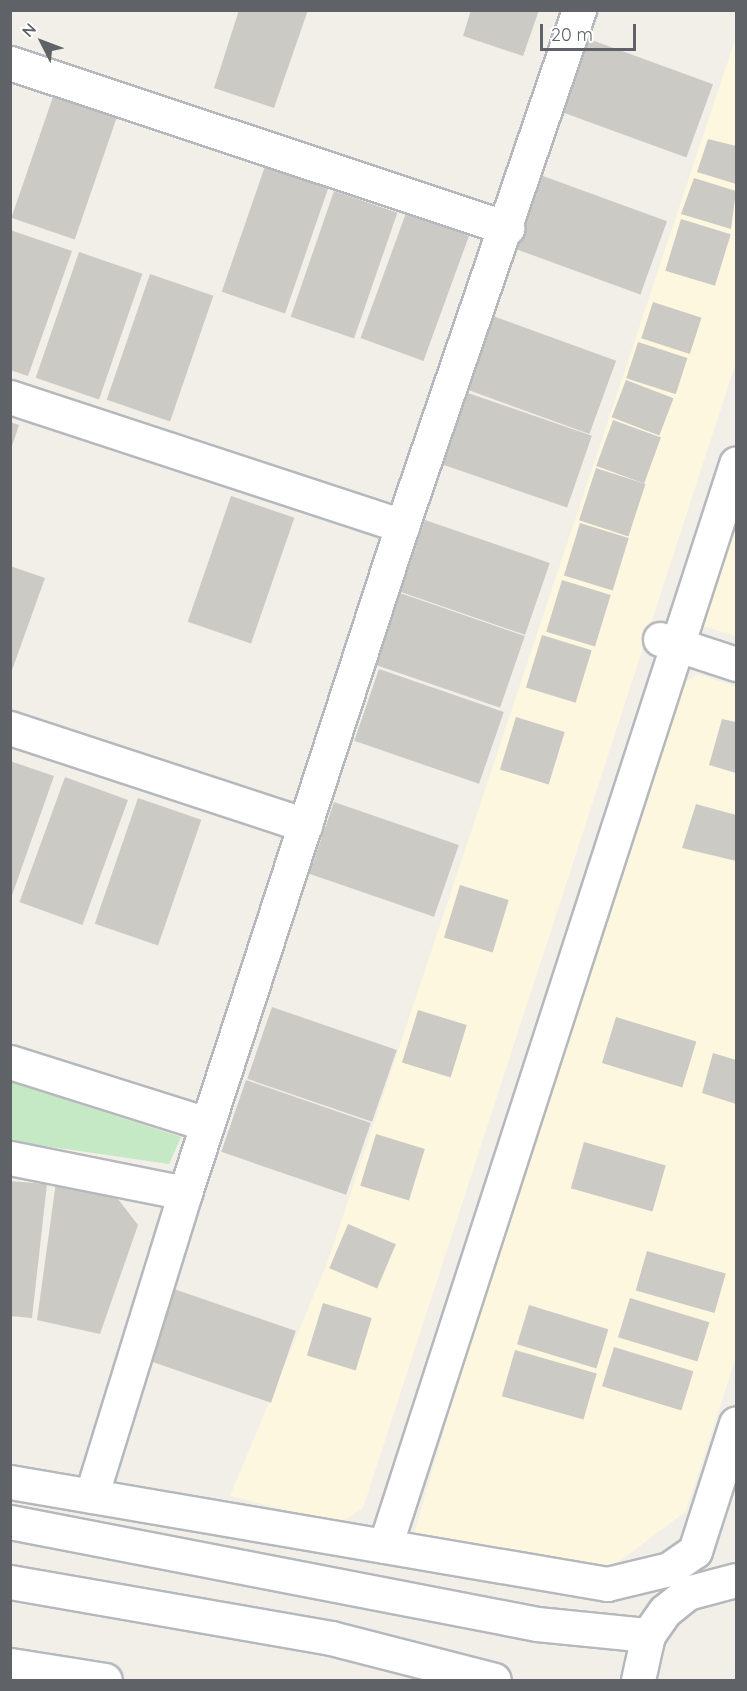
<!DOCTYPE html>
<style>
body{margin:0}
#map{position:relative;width:747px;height:1691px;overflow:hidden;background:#f1efe8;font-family:Quicksand,sans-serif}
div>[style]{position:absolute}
.commercial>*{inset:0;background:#fef7e0}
.green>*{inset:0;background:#c5e8c5}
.building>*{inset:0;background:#cccac5;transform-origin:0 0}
.roads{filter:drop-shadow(2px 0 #b5b8bc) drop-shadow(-2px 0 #b5b8bc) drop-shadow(0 2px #b5b8bc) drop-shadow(0 -2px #b5b8bc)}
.street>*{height:33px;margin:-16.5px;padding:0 16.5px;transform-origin:16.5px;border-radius:16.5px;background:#fff}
span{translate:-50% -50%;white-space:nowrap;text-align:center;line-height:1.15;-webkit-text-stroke:5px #fff;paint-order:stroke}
.frame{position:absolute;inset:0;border:12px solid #5f6368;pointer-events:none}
.north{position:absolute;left:12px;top:12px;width:60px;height:60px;-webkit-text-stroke:4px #fff;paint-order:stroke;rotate:312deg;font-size:16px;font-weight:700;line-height:24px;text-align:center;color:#5f6368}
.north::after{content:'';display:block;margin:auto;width:21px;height:27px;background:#5f6368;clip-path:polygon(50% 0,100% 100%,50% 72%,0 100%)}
.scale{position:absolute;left:540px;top:24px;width:96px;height:27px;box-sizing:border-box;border:3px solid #5f6368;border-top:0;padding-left:8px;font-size:18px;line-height:21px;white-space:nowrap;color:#5f6368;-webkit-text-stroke:4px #fff;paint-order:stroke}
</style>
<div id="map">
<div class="commercial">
<div style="clip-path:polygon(736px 37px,736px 362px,363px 1508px,340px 1523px,230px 1496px,328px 1261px)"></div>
<div style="clip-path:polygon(736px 524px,736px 636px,703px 626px)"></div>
<div style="clip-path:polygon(698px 674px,736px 687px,736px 1357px,699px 1472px,685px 1512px,613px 1566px,414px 1534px,630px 784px,676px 688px)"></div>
</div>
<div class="green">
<div style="clip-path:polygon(11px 1082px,181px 1137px,169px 1164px,11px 1141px)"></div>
</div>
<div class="building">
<div style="clip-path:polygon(239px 10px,308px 10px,274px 108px,214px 88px)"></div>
<div style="clip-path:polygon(471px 10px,539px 10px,523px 56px,463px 36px)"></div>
<div style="left:589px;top:39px;width:132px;height:78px;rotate:20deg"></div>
<div style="left:55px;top:91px;width:67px;height:134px;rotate:19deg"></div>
<div style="clip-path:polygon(708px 139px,736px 146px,736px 184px,697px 172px)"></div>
<div style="left:265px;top:166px;width:67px;height:133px;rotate:19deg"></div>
<div style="left:543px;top:176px;width:132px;height:78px;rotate:20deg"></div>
<div style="clip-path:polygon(694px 178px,736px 191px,731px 229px,681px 214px)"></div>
<div style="left:334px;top:191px;width:67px;height:133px;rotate:19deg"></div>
<div style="left:406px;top:213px;width:67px;height:133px;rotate:20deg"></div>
<div style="left:681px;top:219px;width:52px;height:54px;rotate:17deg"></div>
<div style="clip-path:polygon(10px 230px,72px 251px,28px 376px,10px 370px)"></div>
<div style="left:79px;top:252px;width:67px;height:133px;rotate:19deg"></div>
<div style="left:150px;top:274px;width:67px;height:133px;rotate:19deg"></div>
<div style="left:653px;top:302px;width:51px;height:38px;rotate:18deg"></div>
<div style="left:493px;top:316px;width:131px;height:78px;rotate:20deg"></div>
<div style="left:638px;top:342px;width:52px;height:38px;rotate:18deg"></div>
<div style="left:626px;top:380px;width:51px;height:40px;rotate:21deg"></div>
<div style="left:468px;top:393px;width:131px;height:76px;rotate:19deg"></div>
<div style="left:613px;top:420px;width:51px;height:49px;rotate:20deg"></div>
<div style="clip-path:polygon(10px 422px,19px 425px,11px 449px,10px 449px)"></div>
<div style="left:596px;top:468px;width:52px;height:55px;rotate:18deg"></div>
<div style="left:231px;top:496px;width:67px;height:133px;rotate:19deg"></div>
<div style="left:425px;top:520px;width:132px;height:76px;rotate:19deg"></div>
<div style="left:580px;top:523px;width:51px;height:55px;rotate:17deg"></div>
<div style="clip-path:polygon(10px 566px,45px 578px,11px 673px,10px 673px)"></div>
<div style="left:562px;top:580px;width:51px;height:54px;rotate:17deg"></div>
<div style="left:400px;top:593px;width:132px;height:76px;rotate:19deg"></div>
<div style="left:542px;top:635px;width:52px;height:55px;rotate:17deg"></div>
<div style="left:379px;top:669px;width:132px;height:76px;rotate:19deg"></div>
<div style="left:516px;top:717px;width:51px;height:55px;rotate:17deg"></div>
<div style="clip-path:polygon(722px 719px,736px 722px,736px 773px,709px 765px)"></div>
<div style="clip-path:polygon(10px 761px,54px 776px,11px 898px,10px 898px)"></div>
<div style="left:65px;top:777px;width:67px;height:133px;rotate:20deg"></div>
<div style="left:138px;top:798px;width:67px;height:133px;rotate:19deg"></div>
<div style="left:334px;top:802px;width:132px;height:76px;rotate:19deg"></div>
<div style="clip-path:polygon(696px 804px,736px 815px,736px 861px,682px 848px)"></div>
<div style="left:460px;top:885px;width:51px;height:55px;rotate:17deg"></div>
<div style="left:272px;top:1007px;width:132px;height:76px;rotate:19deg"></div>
<div style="left:418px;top:1010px;width:51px;height:55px;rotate:17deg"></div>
<div style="left:616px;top:1017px;width:84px;height:48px;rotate:17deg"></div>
<div style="clip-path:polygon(713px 1053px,736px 1060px,736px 1104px,702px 1093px)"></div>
<div style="left:246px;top:1080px;width:132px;height:76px;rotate:19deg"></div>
<div style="left:376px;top:1134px;width:51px;height:54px;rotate:17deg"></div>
<div style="left:584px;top:1142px;width:85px;height:48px;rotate:16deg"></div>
<div style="clip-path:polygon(10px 1181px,47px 1184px,32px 1318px,10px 1316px)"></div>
<div style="clip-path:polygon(56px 1182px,111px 1190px,138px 1225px,100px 1334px,37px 1320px)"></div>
<div style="left:348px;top:1224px;width:52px;height:48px;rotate:23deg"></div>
<div style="left:647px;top:1251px;width:82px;height:41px;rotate:16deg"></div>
<div style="left:171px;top:1288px;width:132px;height:76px;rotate:19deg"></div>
<div style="left:630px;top:1298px;width:83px;height:41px;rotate:17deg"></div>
<div style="left:323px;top:1303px;width:51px;height:55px;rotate:17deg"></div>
<div style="left:529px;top:1305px;width:83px;height:41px;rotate:17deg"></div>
<div style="left:614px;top:1347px;width:83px;height:41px;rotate:17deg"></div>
<div style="left:515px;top:1350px;width:85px;height:48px;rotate:16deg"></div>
</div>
<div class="roads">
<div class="street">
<div style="left:10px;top:63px;width:524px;rotate:18.37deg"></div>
<div style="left:10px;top:397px;width:413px;rotate:18.2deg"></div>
<div style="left:660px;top:639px;width:80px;rotate:18.2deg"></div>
<div style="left:10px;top:728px;width:311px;rotate:18.2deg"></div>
<div style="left:10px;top:1062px;width:207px;rotate:17.5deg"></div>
<div style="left:10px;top:1158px;width:178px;rotate:11.3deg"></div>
<div style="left:185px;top:1193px;width:317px;rotate:107.2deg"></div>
<div style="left:185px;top:1193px;width:701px;rotate:-71.98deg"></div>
<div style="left:402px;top:526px;width:546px;rotate:-71.07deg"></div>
<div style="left:10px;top:1482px;width:606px;rotate:9.7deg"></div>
<div style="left:607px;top:1584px;width:64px;rotate:-13.6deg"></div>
<div style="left:669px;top:1569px;width:32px;rotate:-35deg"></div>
<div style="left:695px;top:1551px;width:134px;rotate:-72.2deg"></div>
<div style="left:10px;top:1522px;width:537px;rotate:10.95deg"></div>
<div style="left:537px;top:1624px;width:112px;rotate:5.7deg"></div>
<div style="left:385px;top:1546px;width:1138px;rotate:-72.03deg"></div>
<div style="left:10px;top:1582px;width:326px;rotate:9.9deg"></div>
<div style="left:331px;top:1638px;width:168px;rotate:14.4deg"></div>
<div style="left:10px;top:1665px;width:96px;rotate:9deg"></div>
<div style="left:638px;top:1680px;width:46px;rotate:-77.5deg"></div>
<div style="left:648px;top:1635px;width:29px;rotate:-55deg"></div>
<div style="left:665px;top:1611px;width:28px;rotate:-39deg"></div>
<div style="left:687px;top:1593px;width:51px;rotate:-14.9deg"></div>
</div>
</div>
<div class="frame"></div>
<div class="north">N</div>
<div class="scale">20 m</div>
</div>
